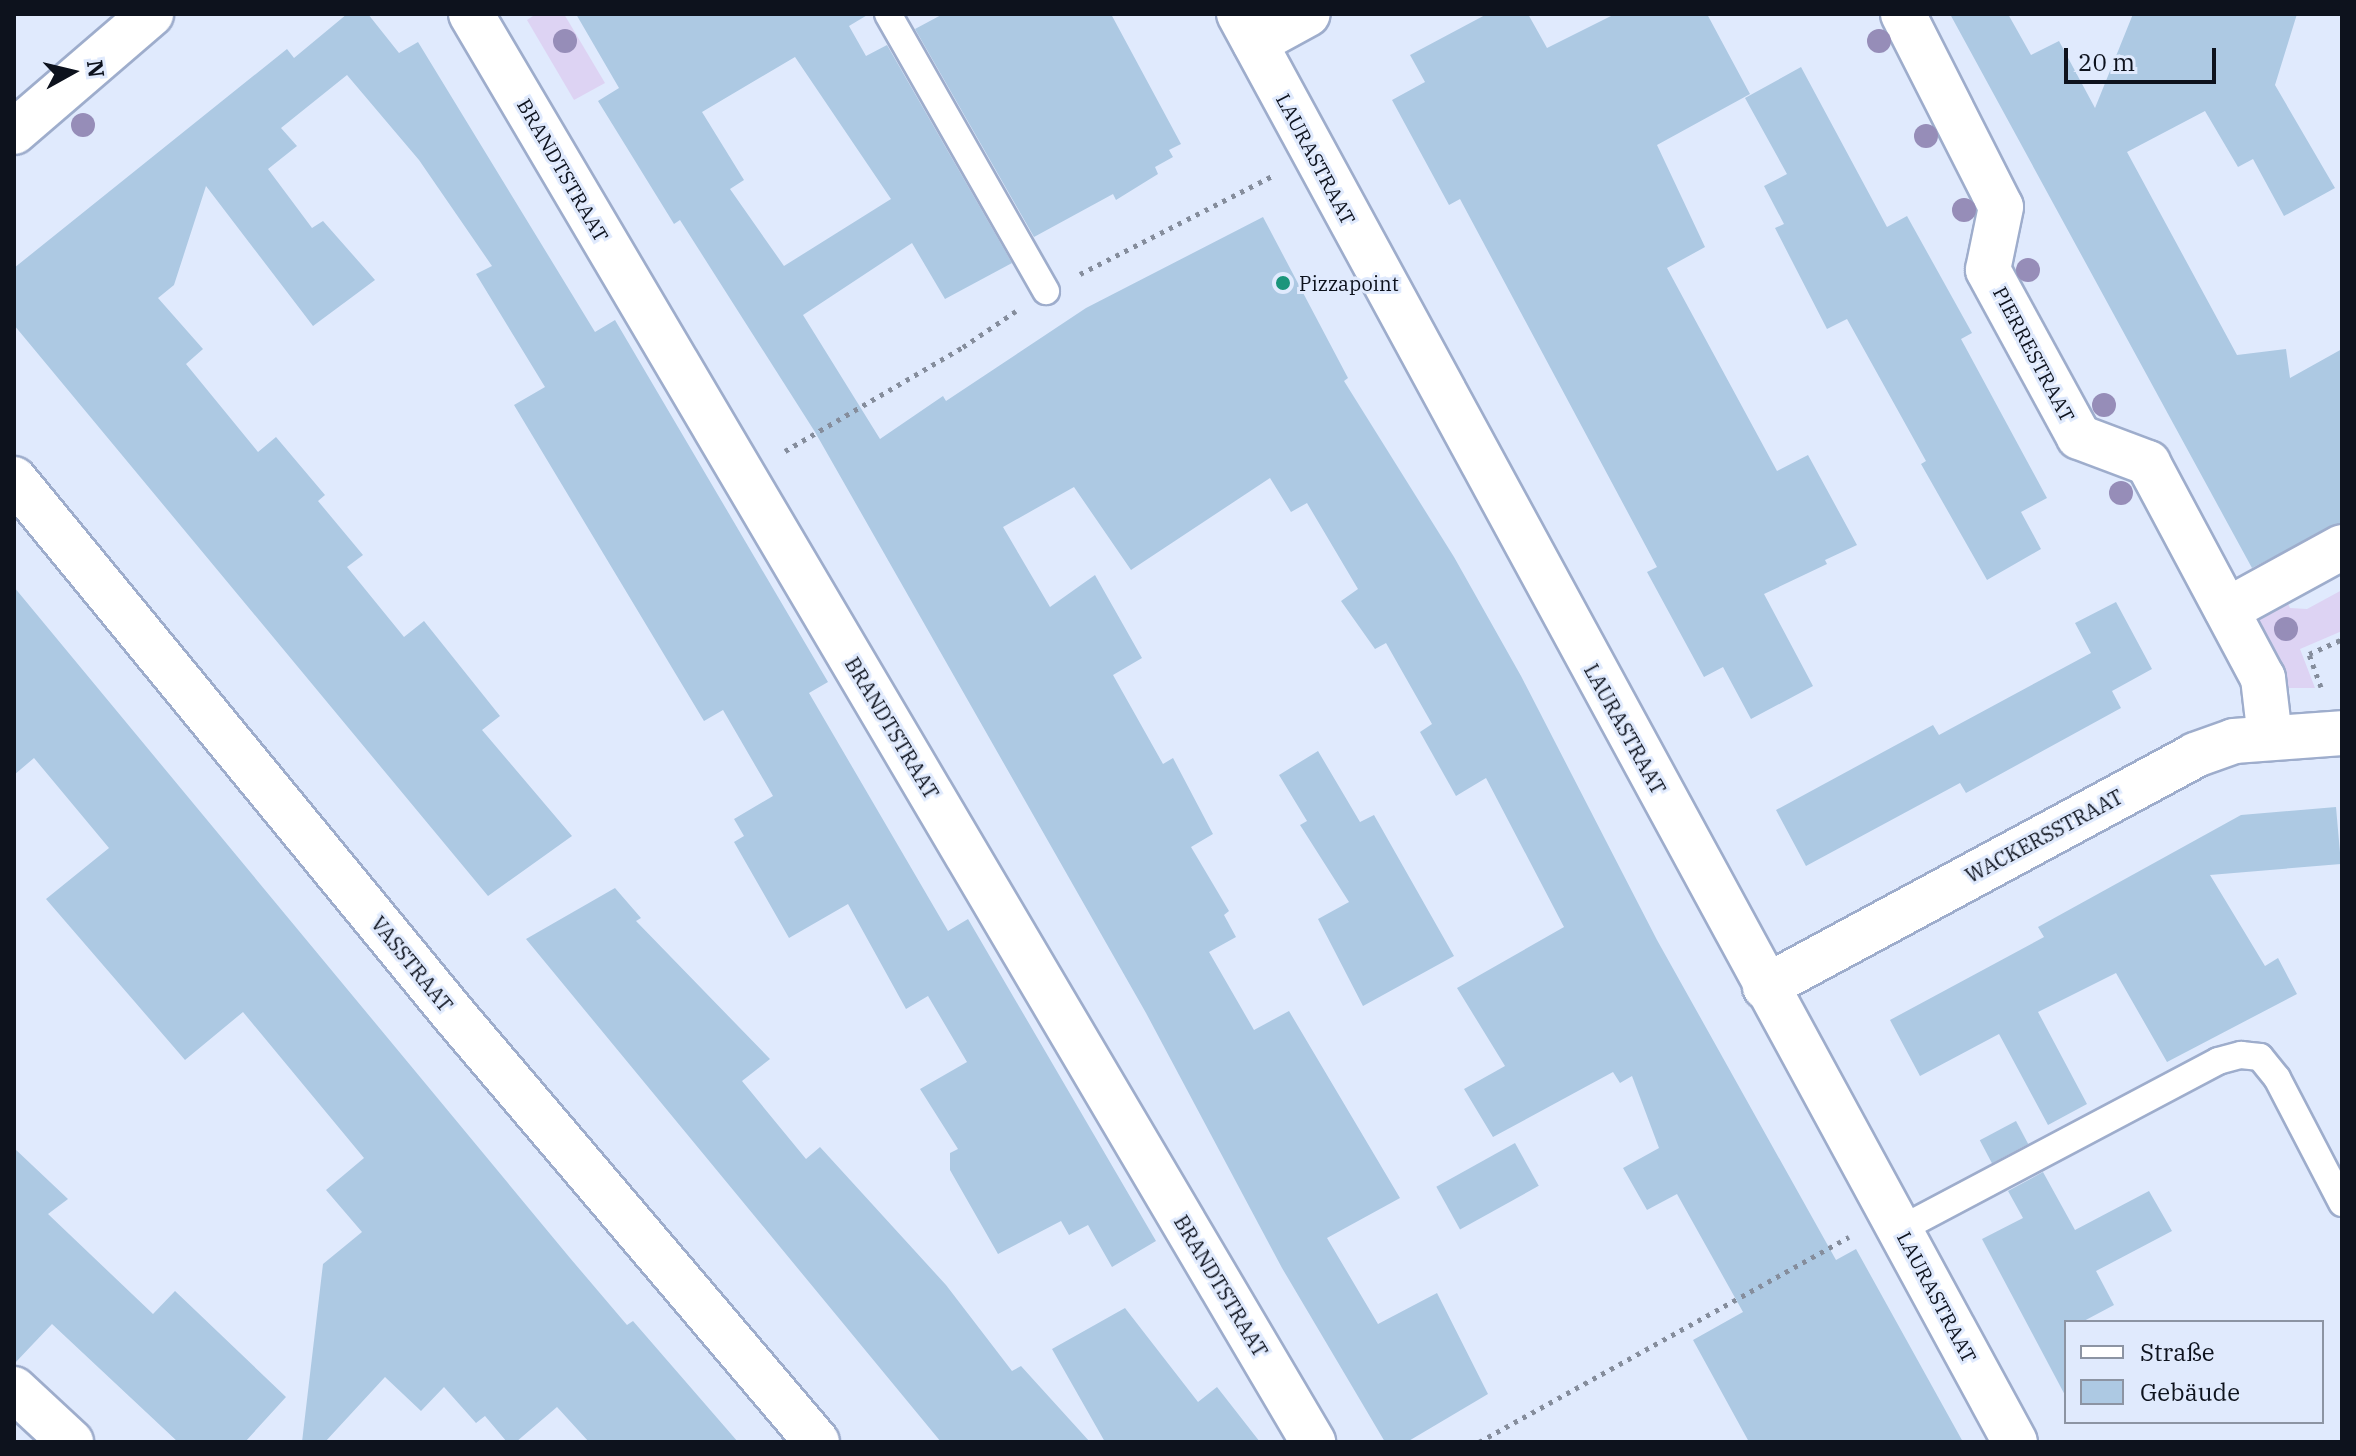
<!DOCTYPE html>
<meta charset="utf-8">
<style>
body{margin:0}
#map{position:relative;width:2356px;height:1456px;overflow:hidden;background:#e0eafd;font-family:"IBM Plex Serif",serif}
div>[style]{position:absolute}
.green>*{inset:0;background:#ddd3f3}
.building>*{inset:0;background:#adc9e3;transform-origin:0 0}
.path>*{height:5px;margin-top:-2.5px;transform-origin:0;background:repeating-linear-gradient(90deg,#858d9c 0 4px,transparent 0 10px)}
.roads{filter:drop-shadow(2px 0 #9eadcc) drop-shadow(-2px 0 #9eadcc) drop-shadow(0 2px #9eadcc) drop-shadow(0 -2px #9eadcc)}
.lane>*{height:26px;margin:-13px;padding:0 13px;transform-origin:13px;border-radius:13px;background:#fff}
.street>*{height:44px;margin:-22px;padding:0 22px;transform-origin:22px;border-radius:22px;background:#fff}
.trees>*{width:24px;height:24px;margin:-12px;border-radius:50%;background:#968db8}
.dots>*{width:22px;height:22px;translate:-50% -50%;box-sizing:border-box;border:4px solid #e0eafd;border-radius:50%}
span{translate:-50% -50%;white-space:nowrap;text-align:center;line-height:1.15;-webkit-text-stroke:6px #e0eafd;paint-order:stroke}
.street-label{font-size:20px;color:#0d121d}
.poi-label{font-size:20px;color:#0d121d}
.left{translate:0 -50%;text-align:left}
.frame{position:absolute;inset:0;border:16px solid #0d121d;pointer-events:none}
.legend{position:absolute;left:2064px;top:1320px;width:260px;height:104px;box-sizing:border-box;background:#e0eafd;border:2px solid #8c94a3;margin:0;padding:10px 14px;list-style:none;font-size:24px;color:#0d121d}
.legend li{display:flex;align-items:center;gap:16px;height:40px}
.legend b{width:40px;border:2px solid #8c94a3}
.north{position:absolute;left:32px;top:32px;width:80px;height:80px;-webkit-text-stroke:6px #e0eafd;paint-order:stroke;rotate:82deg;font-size:22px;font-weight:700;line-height:32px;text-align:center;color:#0d121d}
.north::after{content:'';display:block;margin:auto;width:28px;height:36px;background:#0d121d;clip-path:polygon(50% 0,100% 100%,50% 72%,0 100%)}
.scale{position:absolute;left:2064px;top:48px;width:152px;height:36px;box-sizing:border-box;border:4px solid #0d121d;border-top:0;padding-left:10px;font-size:24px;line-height:28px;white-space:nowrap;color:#0d121d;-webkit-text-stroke:6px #e0eafd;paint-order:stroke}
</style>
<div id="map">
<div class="green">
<div style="clip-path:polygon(536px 14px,564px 14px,605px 83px,574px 100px,527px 20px)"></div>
<div style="clip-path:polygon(2342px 590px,2342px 631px,2300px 649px,2315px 688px,2284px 688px,2274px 649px,2252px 611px,2284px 594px,2290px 608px,2307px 609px)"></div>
</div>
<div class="building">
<div style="clip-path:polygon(347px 14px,368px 14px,399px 53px,418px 42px,595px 332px,615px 320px,828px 682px,809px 693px,948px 931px,968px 919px,1156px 1241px,1112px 1267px,1088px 1225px,1069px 1235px,1061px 1221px,998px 1254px,950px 1170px,950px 1153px,958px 1149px,920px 1089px,967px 1062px,928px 996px,906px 1009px,848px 904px,789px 938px,734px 842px,744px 836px,734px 819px,773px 796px,723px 710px,704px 721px,514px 405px,545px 387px,476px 274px,492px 266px,419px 160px,347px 75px,281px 128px,297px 146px,268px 169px,312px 228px,323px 221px,375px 280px,313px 326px,206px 186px,174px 285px,158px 298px,203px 349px,186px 364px,258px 452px,276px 437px,325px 495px,318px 501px,363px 555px,347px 567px,404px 637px,424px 621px,500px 716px,482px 730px,572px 836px,488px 896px,14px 325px,14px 268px,287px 49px,294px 58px)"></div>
<div style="clip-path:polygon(evenodd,576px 14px,869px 14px,849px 26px,866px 56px,887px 45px,1012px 263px,945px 299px,912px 243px,803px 315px,880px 439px,943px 396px,946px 401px,1086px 308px,1263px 217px,1348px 378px,1344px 381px,1454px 557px,1521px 676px,1657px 940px,1836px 1260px,1856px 1249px,1963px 1442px,1749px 1442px,1693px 1340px,1743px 1312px,1677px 1194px,1647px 1210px,1623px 1168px,1659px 1148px,1632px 1076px,1620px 1083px,1613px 1072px,1493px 1137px,1464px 1089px,1505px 1066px,1457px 988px,1564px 927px,1486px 778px,1456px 796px,1420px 732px,1432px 724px,1386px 643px,1375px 649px,1341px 601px,1358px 589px,1307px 503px,1291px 512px,1270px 478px,1131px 570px,1074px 487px,1003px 527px,1050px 607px,1095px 575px,1142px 658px,1113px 675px,1163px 764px,1173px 758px,1213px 834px,1191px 847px,1229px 911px,1224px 915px,1236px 937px,1209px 952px,1254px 1030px,1289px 1011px,1400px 1198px,1327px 1238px,1378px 1324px,1437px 1293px,1488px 1394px,1407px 1442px,1385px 1442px,1282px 1268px,1146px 1013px,815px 432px,680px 220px,674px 224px,598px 101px,619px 88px,576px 14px,795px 57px,891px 199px,784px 266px,730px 189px,744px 180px,702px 112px,795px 57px)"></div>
<div style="clip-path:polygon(943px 14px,1111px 14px,1181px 144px,1169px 150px,1173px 157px,1155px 167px,1158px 174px,1116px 200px,1113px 194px,1034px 237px,915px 29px)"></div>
<div style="clip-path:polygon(1487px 14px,1528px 14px,1547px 48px,1615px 14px,1707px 14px,1750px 94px,1657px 145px,1705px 247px,1667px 268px,1777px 471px,1808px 455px,1857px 545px,1825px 560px,1827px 564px,1764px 594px,1813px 686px,1751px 719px,1723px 667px,1704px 677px,1647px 572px,1657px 567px,1460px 199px,1449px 205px,1392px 100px,1425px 82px,1410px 55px)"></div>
<div style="clip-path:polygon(1950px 14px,2008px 14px,2031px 55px,2059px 41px,2095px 108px,2133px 14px,2297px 14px,2275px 85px,2335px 188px,2284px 216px,2253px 159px,2238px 167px,2205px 111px,2127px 152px,2237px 355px,2286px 349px,2290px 378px,2342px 349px,2342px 522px,2252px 568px)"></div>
<div style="clip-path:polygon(1801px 67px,1887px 227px,1907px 216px,1972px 333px,1961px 339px,2047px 498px,2021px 512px,2041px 549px,1987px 580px,1921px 464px,1926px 461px,1847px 319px,1827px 329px,1775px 228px,1784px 224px,1764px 186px,1787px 174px,1745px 98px)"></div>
<div style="clip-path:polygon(14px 587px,570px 1258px,627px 1325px,633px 1321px,738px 1442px,589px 1442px,557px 1407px,516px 1442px,507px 1442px,485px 1416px,476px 1423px,444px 1387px,421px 1411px,385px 1377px,325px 1442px,302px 1442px,323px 1264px,362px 1232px,326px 1190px,364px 1158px,243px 1012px,185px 1060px,46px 899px,109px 848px,34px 758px,14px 775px)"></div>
<div style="clip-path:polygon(2116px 602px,2152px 669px,2112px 691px,2121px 708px,1966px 793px,1960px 783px,1806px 866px,1776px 810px,1933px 725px,1939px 735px,2091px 653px,2075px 623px)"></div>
<div style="clip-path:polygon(1318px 751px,1360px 822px,1374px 815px,1454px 956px,1363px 1006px,1318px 919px,1349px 902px,1300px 825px,1307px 821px,1279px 775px)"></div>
<div style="clip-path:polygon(2336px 807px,2341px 864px,2210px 875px,2265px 966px,2278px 958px,2297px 994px,2167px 1062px,2116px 973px,2038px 1012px,2087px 1104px,2048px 1125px,1999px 1034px,1920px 1076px,1890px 1020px,2044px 937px,2038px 927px,2241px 815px)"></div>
<div style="clip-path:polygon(615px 888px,641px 918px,636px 921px,770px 1059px,742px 1081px,806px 1159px,820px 1147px,946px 1285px,1012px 1371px,1021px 1366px,1090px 1442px,941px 1442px,526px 939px)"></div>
<div style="left:2016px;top:1121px;width:26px;height:41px;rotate:62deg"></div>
<div style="left:1515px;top:1143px;width:49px;height:90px;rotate:61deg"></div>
<div style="clip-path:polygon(14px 1148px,68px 1199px,48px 1214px,153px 1314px,175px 1291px,286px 1397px,245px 1442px,178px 1442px,52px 1324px,14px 1364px)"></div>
<div style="clip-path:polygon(2043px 1172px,2075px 1230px,2149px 1191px,2172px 1231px,2096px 1271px,2114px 1305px,2082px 1322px,2066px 1322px,2066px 1397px,1982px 1239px,2023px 1218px,2008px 1191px)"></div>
<div style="clip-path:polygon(1125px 1308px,1198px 1402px,1217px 1387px,1260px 1442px,1105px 1442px,1052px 1349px)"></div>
</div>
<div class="path">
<div style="left:1080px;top:274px;width:218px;rotate:-27deg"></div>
<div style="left:785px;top:451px;width:206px;rotate:-30.3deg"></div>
<div style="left:963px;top:347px;width:64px;rotate:-34.2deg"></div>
<div style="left:2321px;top:687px;width:35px;rotate:-110deg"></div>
<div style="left:2309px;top:654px;width:36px;rotate:-24deg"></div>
<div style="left:1479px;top:1442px;width:423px;rotate:-29deg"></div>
</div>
<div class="roads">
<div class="lane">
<div style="left:888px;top:14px;width:319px;rotate:60.3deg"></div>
<div style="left:1901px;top:1229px;width:359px;rotate:-27.9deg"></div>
<div style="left:2218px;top:1061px;width:24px;rotate:-15deg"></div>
<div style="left:2241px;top:1055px;width:19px;rotate:6deg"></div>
<div style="left:2260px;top:1057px;width:27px;rotate:51deg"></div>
<div style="left:2277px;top:1078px;width:141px;rotate:62.5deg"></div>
</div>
<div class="street">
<div style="left:471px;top:14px;width:1658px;rotate:59.47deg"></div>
<div style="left:1239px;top:14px;width:1625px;rotate:61.48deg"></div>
<div style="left:1903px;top:14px;width:216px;rotate:63.1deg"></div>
<div style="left:2001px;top:207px;width:64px;rotate:101.7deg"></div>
<div style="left:1988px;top:270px;width:190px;rotate:61.4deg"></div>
<div style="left:2079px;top:437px;width:74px;rotate:20.6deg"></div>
<div style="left:2148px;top:463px;width:244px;rotate:61.9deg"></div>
<div style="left:2263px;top:678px;width:60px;rotate:83.3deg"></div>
<div style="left:1255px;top:43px;width:60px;rotate:-28.7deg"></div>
<div style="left:14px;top:132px;width:181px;rotate:-40.7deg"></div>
<div style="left:14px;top:479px;width:695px;rotate:50.61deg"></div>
<div style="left:455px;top:1016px;width:559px;rotate:49.64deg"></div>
<div style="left:2227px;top:610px;width:131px;rotate:-28.7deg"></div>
<div style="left:1765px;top:987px;width:489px;rotate:-28.3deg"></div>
<div style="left:2195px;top:755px;width:41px;rotate:-19.7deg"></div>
<div style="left:2234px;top:741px;width:108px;rotate:-4.2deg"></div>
<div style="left:14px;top:1389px;width:78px;rotate:42.9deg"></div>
</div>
</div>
<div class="trees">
<div style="left:565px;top:41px"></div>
<div style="left:1879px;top:41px"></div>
<div style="left:83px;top:125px"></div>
<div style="left:1926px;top:136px"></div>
<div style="left:1964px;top:210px"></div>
<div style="left:2028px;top:270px"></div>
<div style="left:2104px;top:405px"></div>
<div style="left:2121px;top:493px"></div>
<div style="left:2286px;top:629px"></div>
</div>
<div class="dots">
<div style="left:1283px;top:283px;background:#1b957b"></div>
</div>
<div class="street-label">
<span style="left:1316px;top:159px;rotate:62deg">LAURASTRAAT</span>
<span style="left:563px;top:170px;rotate:60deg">BRANDTSTRAAT</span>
<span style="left:2034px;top:354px;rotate:62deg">PIERRESTRAAT</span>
<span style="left:892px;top:728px;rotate:59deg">BRANDTSTRAAT</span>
<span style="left:1625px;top:729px;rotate:61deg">LAURASTRAAT</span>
<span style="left:2044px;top:836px;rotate:-28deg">WACKERSSTRAAT</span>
<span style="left:412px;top:964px;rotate:51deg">VASSTRAAT</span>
<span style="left:1221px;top:1286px;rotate:59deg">BRANDTSTRAAT</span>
<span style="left:1937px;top:1297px;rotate:62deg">LAURASTRAAT</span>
</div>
<div class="poi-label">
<span class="left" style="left:1299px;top:283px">Pizzapoint</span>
</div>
<div class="frame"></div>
<ul class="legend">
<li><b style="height:10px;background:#fff"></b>Straße</li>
<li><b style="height:22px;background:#adc9e3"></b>Gebäude</li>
</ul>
<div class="north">N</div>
<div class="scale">20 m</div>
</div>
